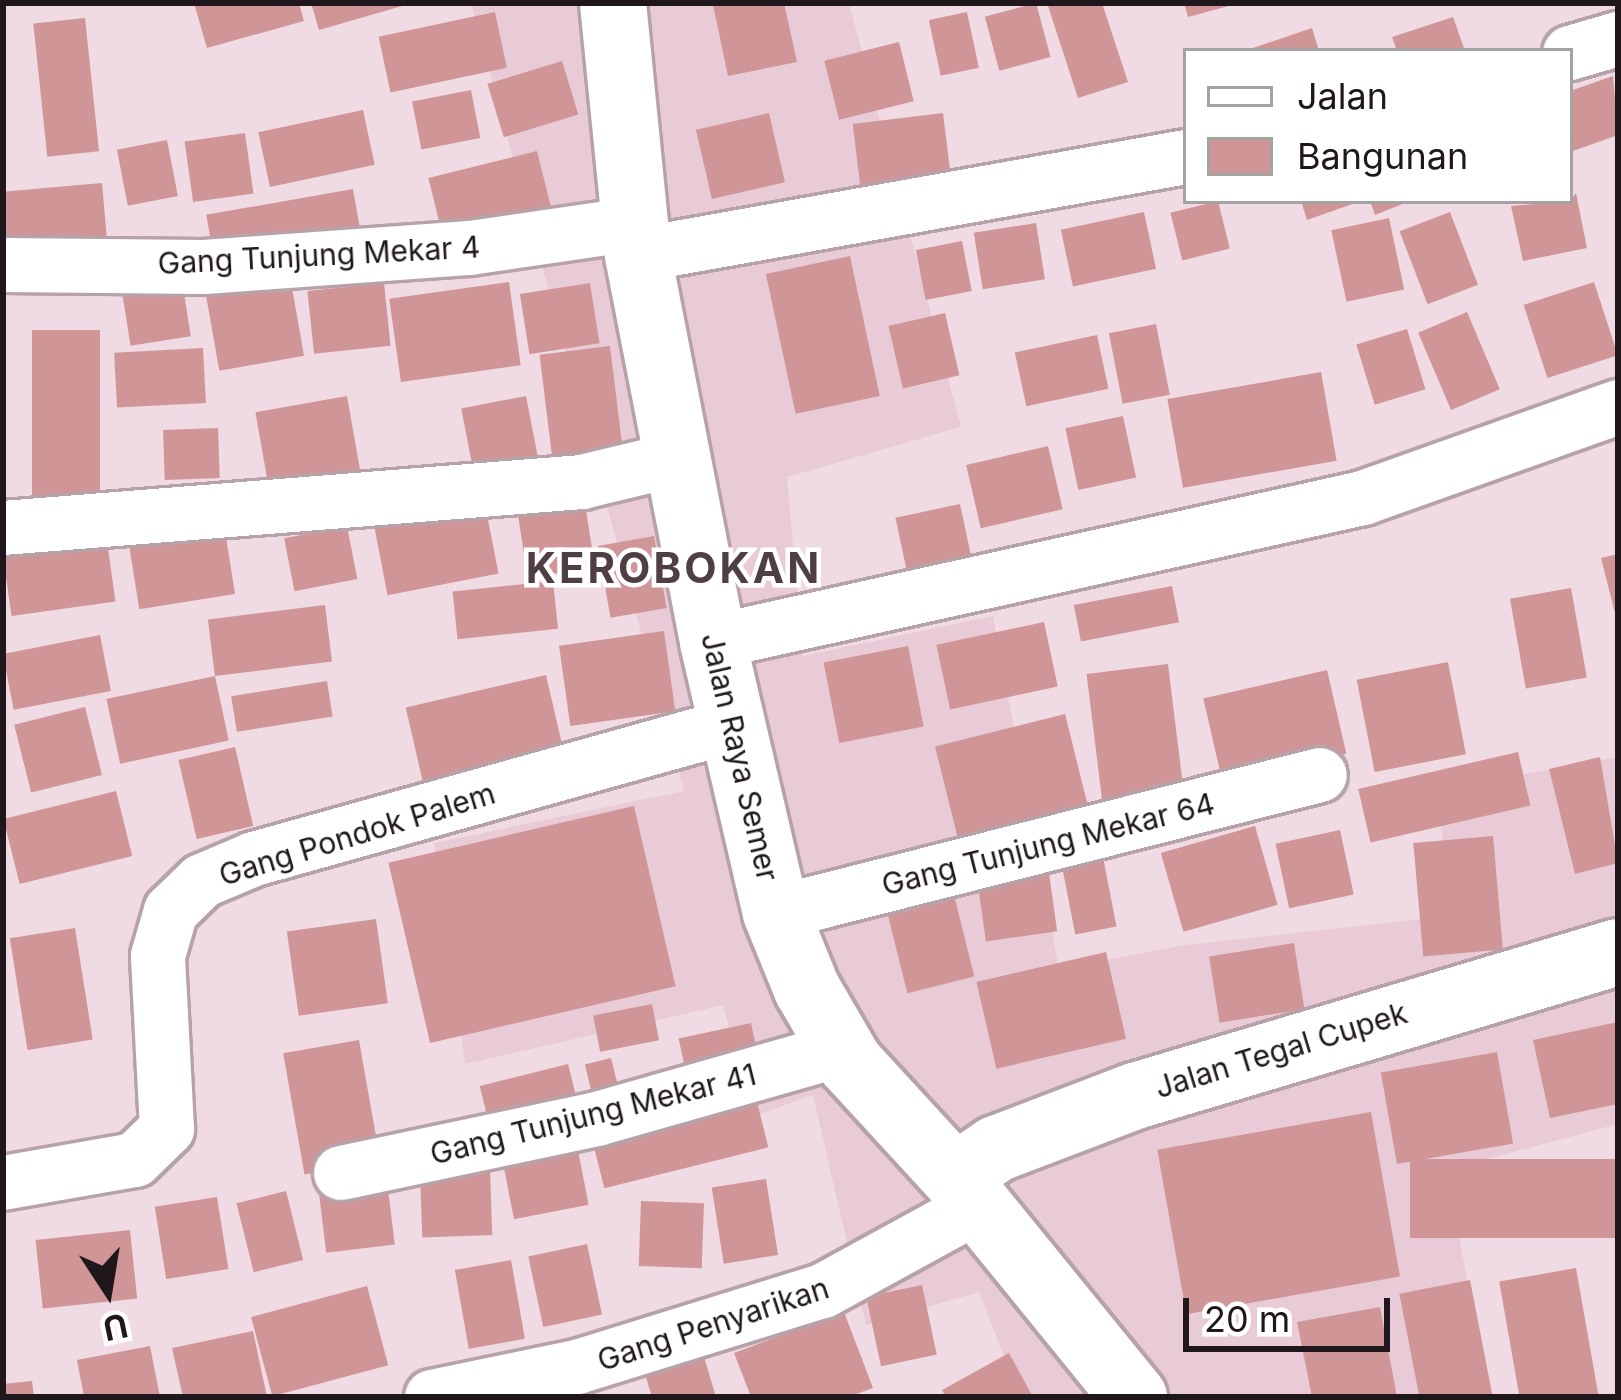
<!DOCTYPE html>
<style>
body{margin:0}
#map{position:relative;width:1621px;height:1400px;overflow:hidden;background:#f0dae3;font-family:Inter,sans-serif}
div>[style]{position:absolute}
.built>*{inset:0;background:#e9cbd8}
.building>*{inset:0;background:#d09697;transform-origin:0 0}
.roads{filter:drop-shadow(3px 0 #b7a2aa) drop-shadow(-3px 0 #b7a2aa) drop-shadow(0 3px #b7a2aa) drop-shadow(0 -3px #b7a2aa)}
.minor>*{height:54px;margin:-27px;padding:0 27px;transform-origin:27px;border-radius:27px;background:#fff}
.tertiary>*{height:66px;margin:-33px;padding:0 33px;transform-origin:33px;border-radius:33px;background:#fff}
span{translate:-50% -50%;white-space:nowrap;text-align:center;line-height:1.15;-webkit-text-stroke:9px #fff;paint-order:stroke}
.street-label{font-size:30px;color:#1f171b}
.district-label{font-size:42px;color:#4f3e45;font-weight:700;letter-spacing:3px}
.frame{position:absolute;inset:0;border:6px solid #1f171b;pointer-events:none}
.legend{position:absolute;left:1183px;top:48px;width:390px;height:156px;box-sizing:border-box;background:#fff;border:3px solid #a5a2a4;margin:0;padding:15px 21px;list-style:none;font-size:36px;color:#1f171b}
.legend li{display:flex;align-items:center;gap:24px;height:60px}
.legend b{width:60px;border:3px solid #a5a2a4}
.north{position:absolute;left:48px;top:1232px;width:120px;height:120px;-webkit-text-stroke:9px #fff;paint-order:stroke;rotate:168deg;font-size:33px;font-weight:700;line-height:48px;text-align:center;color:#1f171b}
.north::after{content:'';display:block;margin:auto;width:42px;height:54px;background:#1f171b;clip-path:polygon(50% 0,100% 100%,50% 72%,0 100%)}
.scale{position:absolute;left:1183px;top:1298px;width:207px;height:54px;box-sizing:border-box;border:6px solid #1f171b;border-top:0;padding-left:15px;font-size:36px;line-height:42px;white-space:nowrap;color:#1f171b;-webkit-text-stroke:9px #fff;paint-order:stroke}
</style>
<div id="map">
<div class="built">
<div style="clip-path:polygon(471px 3px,849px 3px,961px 427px,787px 477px,803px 656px,993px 616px,1059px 969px,1185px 945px,1449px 916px,1438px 790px,1618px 757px,1618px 1124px,1446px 1170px,1490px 1397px,1020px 1397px,979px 1292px,866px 1325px,813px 1095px,754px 1116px,723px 1005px,465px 1064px,434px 843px,684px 791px)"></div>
</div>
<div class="building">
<div style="clip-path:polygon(194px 3px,299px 3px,304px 21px,207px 48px)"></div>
<div style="clip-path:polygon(311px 3px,409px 3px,409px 4px,319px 30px)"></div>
<div style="clip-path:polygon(784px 3px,797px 62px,728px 76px,713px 5px)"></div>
<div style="left:1036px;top:3px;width:56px;height:53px;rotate:75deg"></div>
<div style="clip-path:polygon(1102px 3px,1128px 82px,1078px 98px,1048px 6px)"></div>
<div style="clip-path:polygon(1184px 3px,1236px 3px,1236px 4px,1188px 17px)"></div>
<div style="left:495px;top:12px;width:57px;height:119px;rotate:78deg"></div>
<div style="left:967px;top:12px;width:57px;height:39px;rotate:78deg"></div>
<div style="clip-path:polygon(1453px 17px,1465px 51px,1397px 51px,1392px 37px)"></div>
<div style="left:85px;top:18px;width:134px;height:52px;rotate:84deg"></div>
<div style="clip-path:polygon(1312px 28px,1319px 51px,1247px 51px,1247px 50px)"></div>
<div style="left:899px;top:42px;width:61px;height:77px;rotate:76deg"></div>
<div style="left:562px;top:61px;width:56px;height:78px;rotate:73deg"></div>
<div style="clip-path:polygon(1613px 76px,1618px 135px,1570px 152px,1570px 91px)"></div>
<div style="left:471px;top:90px;width:49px;height:60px;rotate:79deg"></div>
<div style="left:363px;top:110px;width:56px;height:107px;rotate:78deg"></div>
<div style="left:769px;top:113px;width:71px;height:75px;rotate:77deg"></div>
<div style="left:943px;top:113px;width:69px;height:91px;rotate:83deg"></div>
<div style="left:245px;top:133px;width:61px;height:61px;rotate:82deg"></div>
<div style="left:167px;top:140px;width:57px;height:51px;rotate:79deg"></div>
<div style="left:537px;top:151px;width:72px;height:112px;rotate:76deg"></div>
<div style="left:102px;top:183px;width:63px;height:100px;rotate:85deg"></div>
<div style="left:353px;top:189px;width:54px;height:149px;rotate:80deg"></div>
<div style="clip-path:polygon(1576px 193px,1587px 248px,1523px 261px,1511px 206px,1570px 201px)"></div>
<div style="left:1218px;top:201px;width:49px;height:49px;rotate:76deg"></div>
<div style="clip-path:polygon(1301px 201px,1358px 201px,1358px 202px,1307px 220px)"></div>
<div style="clip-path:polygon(1370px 201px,1410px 201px,1375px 215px)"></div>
<div style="left:1144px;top:212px;width:58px;height:85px;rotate:78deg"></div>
<div style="left:1450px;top:212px;width:78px;height:54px;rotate:69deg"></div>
<div style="left:1389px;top:218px;width:73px;height:59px;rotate:78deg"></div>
<div style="left:1036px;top:223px;width:57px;height:63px;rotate:81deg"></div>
<div style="left:962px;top:241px;width:51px;height:47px;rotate:79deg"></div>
<div style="left:850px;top:256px;width:143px;height:86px;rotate:78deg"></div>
<div style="left:180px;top:268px;width:69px;height:61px;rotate:81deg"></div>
<div style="left:291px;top:282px;width:75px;height:86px;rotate:80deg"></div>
<div style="left:509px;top:282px;width:84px;height:121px;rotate:82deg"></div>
<div style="left:1594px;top:282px;width:77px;height:74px;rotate:72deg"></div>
<div style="left:384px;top:283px;width:63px;height:77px;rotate:84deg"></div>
<div style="left:590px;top:283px;width:61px;height:71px;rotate:81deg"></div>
<div style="left:1467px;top:312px;width:84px;height:53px;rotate:67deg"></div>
<div style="left:945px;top:313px;width:64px;height:58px;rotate:77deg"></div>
<div style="left:1156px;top:324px;width:72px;height:48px;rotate:79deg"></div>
<div style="left:1407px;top:329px;width:63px;height:53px;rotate:73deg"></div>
<div style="left:32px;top:330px;width:68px;height:172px"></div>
<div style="left:1097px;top:335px;width:55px;height:84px;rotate:78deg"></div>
<div style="left:610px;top:346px;width:125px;height:71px;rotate:83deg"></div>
<div style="left:203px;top:348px;width:55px;height:89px;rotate:87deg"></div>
<div style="left:1321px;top:372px;width:90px;height:156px;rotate:80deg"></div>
<div style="left:347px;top:396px;width:96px;height:93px;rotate:80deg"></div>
<div style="left:526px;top:396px;width:71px;height:66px;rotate:79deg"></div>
<div style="left:1123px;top:416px;width:63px;height:59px;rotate:78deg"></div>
<div style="left:218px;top:428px;width:50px;height:55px;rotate:88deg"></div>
<div style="left:1048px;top:446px;width:65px;height:84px;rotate:77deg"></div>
<div style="left:484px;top:499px;width:76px;height:113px;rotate:79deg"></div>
<div style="left:585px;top:504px;width:64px;height:68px;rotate:81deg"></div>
<div style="left:960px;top:504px;width:66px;height:66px;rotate:78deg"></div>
<div style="left:223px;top:518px;width:77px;height:97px;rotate:81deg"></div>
<div style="left:347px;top:526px;width:54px;height:64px;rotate:79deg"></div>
<div style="left:654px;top:536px;width:73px;height:57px;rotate:80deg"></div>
<div style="left:107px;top:541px;width:61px;height:105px;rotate:82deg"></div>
<div style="clip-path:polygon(1618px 554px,1618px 617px,1616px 617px,1601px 558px)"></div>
<div style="left:553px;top:581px;width:48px;height:101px;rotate:84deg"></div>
<div style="left:1172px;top:586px;width:37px;height:100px;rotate:79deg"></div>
<div style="left:1571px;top:588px;width:91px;height:62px;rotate:80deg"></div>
<div style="left:325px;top:605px;width:57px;height:118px;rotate:83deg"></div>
<div style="left:1044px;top:622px;width:66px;height:110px;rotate:78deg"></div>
<div style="left:664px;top:631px;width:81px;height:106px;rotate:82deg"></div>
<div style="left:100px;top:635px;width:57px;height:99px;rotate:79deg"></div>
<div style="left:908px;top:646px;width:82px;height:86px;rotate:79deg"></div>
<div style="left:1448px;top:662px;width:94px;height:93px;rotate:79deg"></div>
<div style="left:1168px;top:664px;width:136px;height:82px;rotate:83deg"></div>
<div style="left:1327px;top:670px;width:86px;height:127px;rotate:77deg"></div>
<div style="left:546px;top:675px;width:85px;height:144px;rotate:77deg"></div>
<div style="left:215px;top:676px;width:66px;height:111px;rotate:78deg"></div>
<div style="left:327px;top:681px;width:36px;height:97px;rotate:81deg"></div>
<div style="left:85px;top:707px;width:70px;height:73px;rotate:76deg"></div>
<div style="left:1065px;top:714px;width:109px;height:134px;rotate:76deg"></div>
<div style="left:235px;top:747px;width:81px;height:58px;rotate:77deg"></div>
<div style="left:1518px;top:752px;width:55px;height:164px;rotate:77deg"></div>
<div style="clip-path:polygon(1600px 757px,1618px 863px,1575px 874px,1549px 769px)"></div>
<div style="left:116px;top:791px;width:67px;height:116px;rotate:76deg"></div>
<div style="left:634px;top:806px;width:185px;height:252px;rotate:77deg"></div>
<div style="left:1255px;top:826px;width:82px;height:98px;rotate:74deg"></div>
<div style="left:1340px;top:830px;width:66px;height:66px;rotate:78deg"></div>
<div style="left:1493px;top:836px;width:114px;height:80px;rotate:85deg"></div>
<div style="left:1102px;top:852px;width:76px;height:42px;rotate:79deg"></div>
<div style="left:1048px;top:866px;width:66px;height:72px;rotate:82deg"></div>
<div style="left:954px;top:895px;width:84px;height:69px;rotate:76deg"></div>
<div style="left:376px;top:919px;width:85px;height:90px;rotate:82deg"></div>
<div style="left:75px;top:928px;width:113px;height:66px;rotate:81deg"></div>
<div style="left:1294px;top:943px;width:67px;height:86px;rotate:81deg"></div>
<div style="left:1106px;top:952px;width:89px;height:133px;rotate:77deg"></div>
<div style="left:652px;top:1004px;width:37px;height:60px;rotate:79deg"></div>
<div style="clip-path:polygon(1618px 1022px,1618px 1104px,1550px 1118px,1533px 1040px)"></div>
<div style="left:751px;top:1023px;width:42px;height:74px;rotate:78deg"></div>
<div style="left:359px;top:1040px;width:123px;height:77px;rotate:80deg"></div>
<div style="left:1497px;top:1052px;width:93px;height:118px;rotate:80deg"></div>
<div style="left:611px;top:1058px;width:37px;height:27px;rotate:76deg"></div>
<div style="left:568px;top:1064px;width:53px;height:91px;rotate:76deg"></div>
<div style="left:755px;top:1094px;width:55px;height:169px;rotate:76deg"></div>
<div style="left:1371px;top:1112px;width:167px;height:217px;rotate:80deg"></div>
<div style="left:576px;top:1140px;width:66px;height:76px;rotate:79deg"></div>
<div style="left:1618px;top:1159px;width:79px;height:208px;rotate:90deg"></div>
<div style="left:490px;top:1170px;width:65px;height:70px;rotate:88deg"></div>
<div style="left:386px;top:1173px;width:72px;height:69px;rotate:83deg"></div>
<div style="left:766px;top:1179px;width:77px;height:55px;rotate:81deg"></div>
<div style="left:286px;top:1191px;width:71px;height:51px;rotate:76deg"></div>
<div style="left:217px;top:1197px;width:73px;height:63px;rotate:81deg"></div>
<div style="left:641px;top:1201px;width:63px;height:65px;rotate:2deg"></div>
<div style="left:130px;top:1230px;width:69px;height:95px;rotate:84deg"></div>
<div style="left:587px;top:1244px;width:72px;height:60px;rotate:78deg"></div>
<div style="left:511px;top:1260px;width:80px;height:57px;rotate:80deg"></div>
<div style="left:1576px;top:1268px;width:131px;height:78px;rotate:80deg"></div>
<div style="left:1470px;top:1280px;width:119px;height:72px;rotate:79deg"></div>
<div style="left:922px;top:1285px;width:71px;height:57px;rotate:78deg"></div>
<div style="left:367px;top:1286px;width:82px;height:120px;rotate:75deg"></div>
<div style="clip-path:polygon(1380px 1307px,1397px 1397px,1312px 1397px,1297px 1322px)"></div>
<div style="clip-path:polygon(844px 1312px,873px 1388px,848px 1397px,751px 1397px,734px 1353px)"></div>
<div style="clip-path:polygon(253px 1331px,267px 1397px,183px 1397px,172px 1348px)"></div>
<div style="clip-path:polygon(150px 1346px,160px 1397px,84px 1397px,77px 1360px)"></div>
<div style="clip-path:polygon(1009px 1353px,1033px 1397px,946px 1397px,942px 1390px)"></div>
<div style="clip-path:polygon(704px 1357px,716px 1397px,652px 1397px,645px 1374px)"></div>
<div style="clip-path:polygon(32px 1381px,34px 1397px,3px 1397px,3px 1384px)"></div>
</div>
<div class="roads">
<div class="minor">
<div style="left:1570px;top:53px;width:50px;rotate:-16.3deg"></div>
<div style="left:638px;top:255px;width:557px;rotate:-10.14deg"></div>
<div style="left:3px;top:265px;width:201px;rotate:0.6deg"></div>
<div style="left:204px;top:267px;width:267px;rotate:-4.1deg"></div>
<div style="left:470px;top:248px;width:166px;rotate:-8.3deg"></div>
<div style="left:3px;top:528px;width:581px;rotate:-4.54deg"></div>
<div style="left:582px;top:482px;width:99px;rotate:-13.5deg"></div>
<div style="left:713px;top:642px;width:666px;rotate:-12.49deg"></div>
<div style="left:1363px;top:498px;width:271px;rotate:-19.6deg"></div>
<div style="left:776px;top:913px;width:561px;rotate:-14.23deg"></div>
<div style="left:341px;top:1173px;width:262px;rotate:-11.9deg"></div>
<div style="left:597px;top:1119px;width:256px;rotate:-15.9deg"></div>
<div style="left:3px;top:1183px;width:134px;rotate:-9.9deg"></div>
<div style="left:135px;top:1160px;width:45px;rotate:-44.1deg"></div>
<div style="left:167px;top:1129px;width:173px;rotate:-93deg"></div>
<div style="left:158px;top:956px;width:47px;rotate:-73.9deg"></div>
<div style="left:171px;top:911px;width:43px;rotate:-44.1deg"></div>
<div style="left:202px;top:881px;width:56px;rotate:-22.9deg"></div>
<div style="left:254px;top:859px;width:495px;rotate:-15.6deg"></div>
<div style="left:432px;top:1397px;width:148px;rotate:-11.7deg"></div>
<div style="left:577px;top:1367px;width:257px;rotate:-17.2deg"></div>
<div style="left:823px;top:1291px;width:177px;rotate:-28.7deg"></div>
</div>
<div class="tertiary">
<div style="left:613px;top:3px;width:253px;rotate:84.3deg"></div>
<div style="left:638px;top:255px;width:394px;rotate:79deg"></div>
<div style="left:713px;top:642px;width:278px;rotate:76.9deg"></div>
<div style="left:776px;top:913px;width:82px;rotate:67.8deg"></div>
<div style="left:807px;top:989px;width:86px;rotate:59.8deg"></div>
<div style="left:850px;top:1063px;width:155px;rotate:47.4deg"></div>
<div style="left:955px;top:1177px;width:284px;rotate:50.9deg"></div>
<div style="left:955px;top:1177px;width:50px;rotate:-34.3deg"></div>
<div style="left:996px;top:1149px;width:149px;rotate:-20.9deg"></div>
<div style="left:1135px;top:1096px;width:504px;rotate:-16.6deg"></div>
</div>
</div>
<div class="street-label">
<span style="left:319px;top:255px;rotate:-3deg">Gang Tunjung Mekar 4</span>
<span style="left:740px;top:757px;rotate:77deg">Jalan Raya Semer</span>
<span style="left:357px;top:834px;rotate:-17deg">Gang Pondok Palem</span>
<span style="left:1048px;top:844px;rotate:-14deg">Gang Tunjung Mekar 64</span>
<span style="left:1281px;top:1050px;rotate:-17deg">Jalan Tegal Cupek</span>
<span style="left:593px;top:1114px;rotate:-14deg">Gang Tunjung Mekar 41</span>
<span style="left:713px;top:1324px;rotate:-18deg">Gang Penyarikan</span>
</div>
<div class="district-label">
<span style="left:674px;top:568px">KEROBOKAN</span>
</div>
<div class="frame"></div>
<ul class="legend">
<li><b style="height:15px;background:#fff"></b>Jalan</li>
<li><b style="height:33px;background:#d09697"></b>Bangunan</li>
</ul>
<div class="north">U</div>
<div class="scale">20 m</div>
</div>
